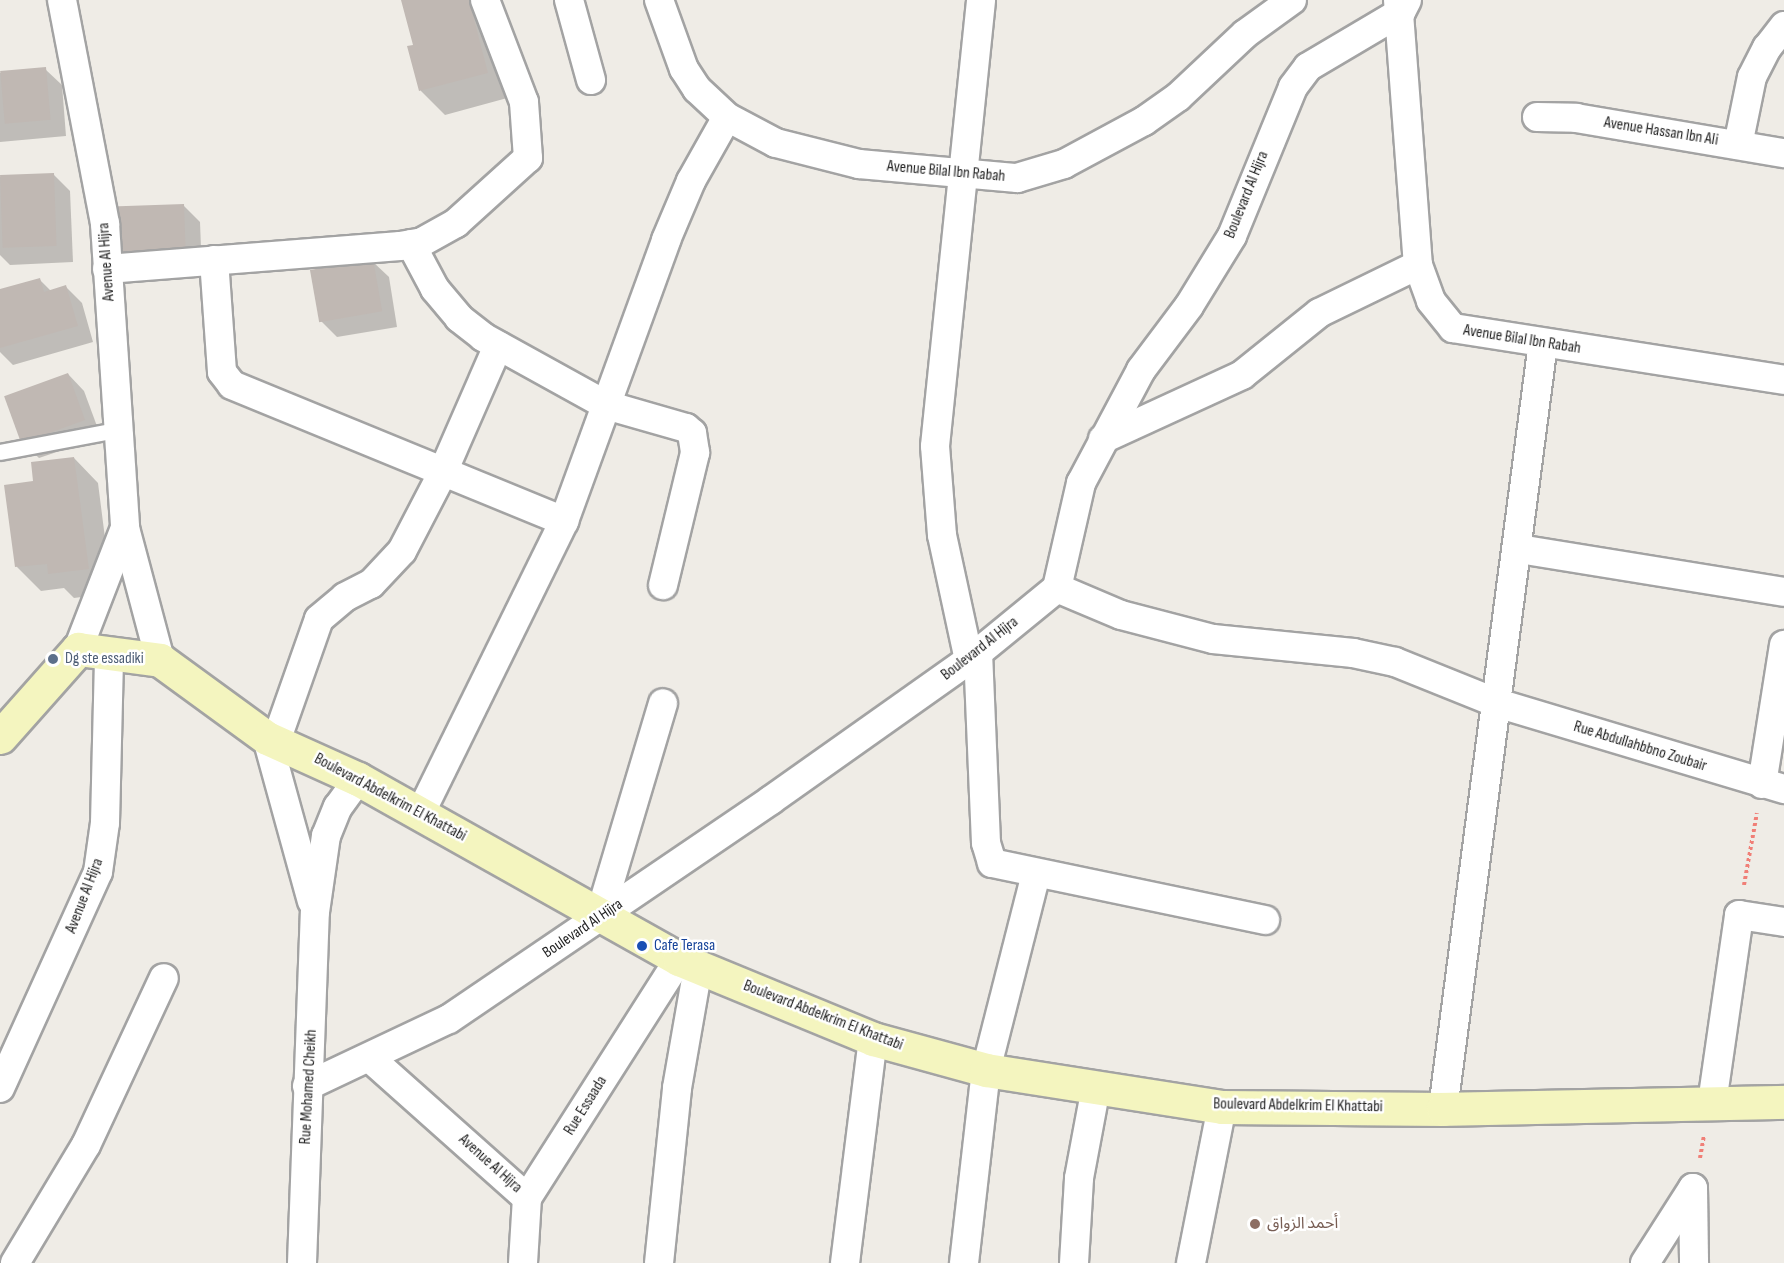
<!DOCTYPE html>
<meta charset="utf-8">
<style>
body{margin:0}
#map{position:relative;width:1784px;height:1263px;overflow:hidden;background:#efece6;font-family:"Sofia Sans Condensed","Noto Sans Arabic",sans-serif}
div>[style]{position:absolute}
.shadow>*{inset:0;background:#0003}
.building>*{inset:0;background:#c0b8b3;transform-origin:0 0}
.path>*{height:4px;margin-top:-2px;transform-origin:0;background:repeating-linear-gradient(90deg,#f07f77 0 3px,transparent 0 6px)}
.roads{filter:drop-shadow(2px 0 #a3a3a3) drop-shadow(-2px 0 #a3a3a3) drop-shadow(0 2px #a3a3a3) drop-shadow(0 -2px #a3a3a3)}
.lane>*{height:15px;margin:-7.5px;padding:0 7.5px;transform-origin:7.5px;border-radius:7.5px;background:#fff}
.street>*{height:28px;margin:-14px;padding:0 14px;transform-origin:14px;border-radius:14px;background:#fff}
.secondary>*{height:33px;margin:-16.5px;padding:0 16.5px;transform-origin:16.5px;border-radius:16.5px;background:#f4f5bf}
.dots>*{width:16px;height:16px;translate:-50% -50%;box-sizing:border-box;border:3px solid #fff;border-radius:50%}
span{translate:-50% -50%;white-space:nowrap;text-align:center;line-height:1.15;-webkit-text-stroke:5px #fff;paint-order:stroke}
.street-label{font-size:16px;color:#1f1f1f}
.service-label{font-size:16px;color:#4e5e75}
.left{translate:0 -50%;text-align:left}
.transit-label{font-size:16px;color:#164399}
.education-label{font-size:16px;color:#785e54}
</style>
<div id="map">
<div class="shadow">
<div style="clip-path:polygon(403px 0,486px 0,511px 97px,445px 115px,421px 91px,409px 48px,415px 47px)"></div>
<div style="clip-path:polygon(45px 69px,62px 85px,66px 136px,0 142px,0 73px)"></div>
<div style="clip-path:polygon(54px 175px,70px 191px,73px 262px,10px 265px,0 255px,0 177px)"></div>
<div style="clip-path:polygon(183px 205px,200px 222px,202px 274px,132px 277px)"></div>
<div style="clip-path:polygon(372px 261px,389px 277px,397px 327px,337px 337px,321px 321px)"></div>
<div style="clip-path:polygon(39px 279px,51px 291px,66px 287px,82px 303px,93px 342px,13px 365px,0 352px,0 291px)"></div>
<div style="clip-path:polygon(68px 374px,84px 391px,101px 437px,39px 458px,22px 442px)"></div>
<div style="clip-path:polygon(74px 458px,98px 483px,112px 593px,74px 598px,64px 588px,41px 591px,17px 567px,35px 482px)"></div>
</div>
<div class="building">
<div style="clip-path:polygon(401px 0,469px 0,488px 73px,419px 91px,407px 46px,413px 45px)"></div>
<div style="left:46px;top:67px;width:53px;height:46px;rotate:85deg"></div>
<div style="left:54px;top:173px;width:73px;height:54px;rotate:88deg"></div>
<div style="left:184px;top:204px;width:54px;height:72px;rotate:88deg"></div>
<div style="left:373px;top:259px;width:53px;height:64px;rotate:80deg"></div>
<div style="clip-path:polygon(40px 278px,44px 292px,66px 285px,78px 326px,0 348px,0 289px)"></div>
<div style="left:68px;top:373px;width:50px;height:68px;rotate:70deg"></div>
<div style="clip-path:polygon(74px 457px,89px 569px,48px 574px,47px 564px,15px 567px,4px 485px,33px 481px,31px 462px)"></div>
</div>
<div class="path">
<div style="left:1744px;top:885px;width:73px;rotate:-79.8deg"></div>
<div style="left:1700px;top:1158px;width:22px;rotate:-80deg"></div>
</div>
<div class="roads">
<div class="lane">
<div style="left:0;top:452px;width:118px;rotate:-10.7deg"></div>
</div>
<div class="street">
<div style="left:62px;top:0;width:228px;rotate:79.1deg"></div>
<div style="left:105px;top:224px;width:305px;rotate:86.2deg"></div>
<div style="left:125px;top:528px;width:137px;rotate:75.1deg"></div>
<div style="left:569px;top:0;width:83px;rotate:74.6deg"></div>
<div style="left:659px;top:0;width:73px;rotate:70.1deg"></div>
<div style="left:684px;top:69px;width:24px;rotate:57deg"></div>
<div style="left:697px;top:89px;width:41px;rotate:43deg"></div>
<div style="left:727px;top:117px;width:55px;rotate:28deg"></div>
<div style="left:776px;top:143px;width:86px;rotate:14.2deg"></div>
<div style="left:859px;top:164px;width:159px;rotate:5.1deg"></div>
<div style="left:1017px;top:178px;width:49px;rotate:-16.6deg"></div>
<div style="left:1064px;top:164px;width:91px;rotate:-28.3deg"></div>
<div style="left:1144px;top:121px;width:42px;rotate:-35.2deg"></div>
<div style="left:1178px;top:97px;width:92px;rotate:-43.2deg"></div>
<div style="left:1245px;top:34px;width:58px;rotate:-35.9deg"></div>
<div style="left:1398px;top:0;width:266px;rotate:85.7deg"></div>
<div style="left:1418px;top:265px;width:38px;rotate:70deg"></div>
<div style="left:1431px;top:301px;width:35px;rotate:51deg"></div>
<div style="left:1453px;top:328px;width:335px;rotate:8.9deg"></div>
<div style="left:1537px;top:117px;width:39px;rotate:1deg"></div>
<div style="left:1576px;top:118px;width:211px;rotate:9.6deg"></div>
<div style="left:1738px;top:145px;width:69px;rotate:-78.4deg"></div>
<div style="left:1752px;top:77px;width:33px;rotate:-63deg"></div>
<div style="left:1767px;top:48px;width:28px;rotate:-52deg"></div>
<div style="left:411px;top:244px;width:51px;rotate:61.9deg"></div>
<div style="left:435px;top:289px;width:38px;rotate:50deg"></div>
<div style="left:459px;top:318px;width:31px;rotate:38deg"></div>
<div style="left:483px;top:337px;width:141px;rotate:28.9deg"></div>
<div style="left:606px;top:405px;width:83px;rotate:16deg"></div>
<div style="left:686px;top:428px;width:8px;rotate:40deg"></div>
<div style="left:692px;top:433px;width:20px;rotate:81deg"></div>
<div style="left:695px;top:453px;width:136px;rotate:103.6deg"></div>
<div style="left:214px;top:260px;width:112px;rotate:85.9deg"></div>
<div style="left:222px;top:372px;width:16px;rotate:52deg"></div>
<div style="left:232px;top:385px;width:359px;rotate:22.3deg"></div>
<div style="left:107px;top:269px;width:294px;rotate:-4.5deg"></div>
<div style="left:400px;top:246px;width:22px;rotate:-10deg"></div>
<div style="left:422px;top:242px;width:39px;rotate:-29deg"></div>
<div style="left:456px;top:223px;width:97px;rotate:-42.1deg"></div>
<div style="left:528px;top:158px;width:56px;rotate:-94.1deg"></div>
<div style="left:524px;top:102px;width:109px;rotate:-110.9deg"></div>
<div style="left:1103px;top:439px;width:153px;rotate:-24.7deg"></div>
<div style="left:1242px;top:375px;width:99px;rotate:-38.8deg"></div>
<div style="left:1319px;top:313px;width:110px;rotate:-25.9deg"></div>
<div style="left:1519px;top:549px;width:268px;rotate:9.2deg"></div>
<div style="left:1057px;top:588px;width:69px;rotate:22.9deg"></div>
<div style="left:1121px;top:615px;width:95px;rotate:14.6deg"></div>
<div style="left:1213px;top:639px;width:141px;rotate:5.7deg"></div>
<div style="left:1353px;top:653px;width:43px;rotate:12.1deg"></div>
<div style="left:1395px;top:662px;width:110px;rotate:21.9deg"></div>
<div style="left:1497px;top:703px;width:300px;rotate:16.7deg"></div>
<div style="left:78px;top:649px;width:130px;rotate:-68.8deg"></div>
<div style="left:978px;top:652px;width:191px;rotate:87.6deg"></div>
<div style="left:986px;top:843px;width:21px;rotate:73deg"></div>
<div style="left:992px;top:863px;width:279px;rotate:11.8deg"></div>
<div style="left:969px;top:660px;width:128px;rotate:-102.2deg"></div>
<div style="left:942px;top:535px;width:89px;rotate:-94.5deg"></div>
<div style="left:935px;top:446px;width:448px;rotate:-84.1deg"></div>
<div style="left:267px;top:738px;width:169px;rotate:74.6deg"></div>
<div style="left:276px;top:741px;width:129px;rotate:-70.6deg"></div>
<div style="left:319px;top:619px;width:34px;rotate:-40deg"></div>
<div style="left:345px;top:597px;width:29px;rotate:-27deg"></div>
<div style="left:371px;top:584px;width:45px;rotate:-46.8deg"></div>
<div style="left:402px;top:551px;width:87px;rotate:-62.5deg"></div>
<div style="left:442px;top:474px;width:140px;rotate:-66.4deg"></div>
<div style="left:1762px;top:784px;width:141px;rotate:-81deg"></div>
<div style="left:420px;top:814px;width:326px;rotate:-63.8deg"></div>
<div style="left:564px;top:521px;width:299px;rotate:-70deg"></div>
<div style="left:666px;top:240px;width:64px;rotate:-67deg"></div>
<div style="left:691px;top:181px;width:73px;rotate:-60.6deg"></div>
<div style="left:599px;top:918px;width:224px;rotate:-73.4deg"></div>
<div style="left:371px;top:1059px;width:209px;rotate:41.7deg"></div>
<div style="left:307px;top:1086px;width:157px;rotate:-25.3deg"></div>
<div style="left:449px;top:1019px;width:389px;rotate:-34.2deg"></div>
<div style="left:771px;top:800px;width:242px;rotate:-35.3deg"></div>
<div style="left:969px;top:660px;width:114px;rotate:-39.3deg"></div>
<div style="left:1057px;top:588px;width:108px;rotate:-77.1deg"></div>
<div style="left:1081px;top:483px;width:128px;rotate:-62deg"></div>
<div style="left:1141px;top:370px;width:80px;rotate:-53.1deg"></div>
<div style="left:1189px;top:306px;width:82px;rotate:-58.4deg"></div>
<div style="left:1232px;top:236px;width:161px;rotate:-67.7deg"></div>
<div style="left:1293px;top:87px;width:25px;rotate:-53deg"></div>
<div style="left:1308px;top:67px;width:108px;rotate:-30.6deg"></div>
<div style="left:1401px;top:12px;width:13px;rotate:-63deg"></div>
<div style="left:0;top:1088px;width:237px;rotate:-65.6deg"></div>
<div style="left:98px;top:872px;width:49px;rotate:-81.9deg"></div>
<div style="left:105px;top:823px;width:169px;rotate:-88.6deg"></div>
<div style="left:1712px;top:1103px;width:190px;rotate:-81.8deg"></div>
<div style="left:1739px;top:915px;width:46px;rotate:8.8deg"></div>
<div style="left:1443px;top:1109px;width:772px;rotate:-82.56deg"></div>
<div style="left:1693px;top:1188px;width:75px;rotate:89.2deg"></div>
<div style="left:15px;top:1263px;width:138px;rotate:-59deg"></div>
<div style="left:86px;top:1145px;width:184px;rotate:-65deg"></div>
<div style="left:302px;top:1263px;width:351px;rotate:-87.9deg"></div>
<div style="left:315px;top:912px;width:77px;rotate:-81.8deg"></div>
<div style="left:326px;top:836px;width:31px;rotate:-68deg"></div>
<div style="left:338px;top:807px;width:34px;rotate:-54deg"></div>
<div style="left:523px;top:1263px;width:65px;rotate:-86.5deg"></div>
<div style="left:527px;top:1198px;width:283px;rotate:-57.5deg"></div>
<div style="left:659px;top:1263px;width:176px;rotate:-84.1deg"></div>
<div style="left:677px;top:1088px;width:122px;rotate:-80.1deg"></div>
<div style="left:845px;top:1263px;width:226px;rotate:-82.9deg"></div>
<div style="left:964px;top:1263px;width:194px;rotate:-83.5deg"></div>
<div style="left:986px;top:1070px;width:202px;rotate:-75.7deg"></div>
<div style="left:1074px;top:1263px;width:85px;rotate:-86.6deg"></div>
<div style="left:1079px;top:1178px;width:93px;rotate:-79.4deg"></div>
<div style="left:1191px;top:1263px;width:159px;rotate:-78.8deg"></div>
<div style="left:1645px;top:1263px;width:89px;rotate:-57.4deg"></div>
</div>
<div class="secondary">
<div style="left:0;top:737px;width:118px;rotate:-48.4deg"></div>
<div style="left:78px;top:649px;width:83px;rotate:7.6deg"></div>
<div style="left:160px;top:660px;width:132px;rotate:36.1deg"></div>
<div style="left:267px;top:738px;width:100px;rotate:24.3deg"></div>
<div style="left:358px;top:779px;width:368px;rotate:29.3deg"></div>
<div style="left:679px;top:959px;width:210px;rotate:22.4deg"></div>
<div style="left:873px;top:1039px;width:117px;rotate:15.3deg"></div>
<div style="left:986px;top:1070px;width:239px;rotate:8.9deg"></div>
<div style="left:1222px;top:1107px;width:221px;rotate:0.5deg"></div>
<div style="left:1443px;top:1109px;width:341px;rotate:-1.2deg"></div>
</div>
</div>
<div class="dots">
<div style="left:53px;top:659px;background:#5c6f8a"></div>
<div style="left:642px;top:946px;background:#1a4fb4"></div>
<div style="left:1255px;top:1224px;background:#8d6e63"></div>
</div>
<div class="street-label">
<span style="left:1661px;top:132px;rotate:9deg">Avenue Hassan Ibn Ali</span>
<span style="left:946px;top:172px;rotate:5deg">Avenue Bilal Ibn Rabah</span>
<span style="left:1247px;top:195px;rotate:-68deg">Boulevard Al Hijra</span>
<span style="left:107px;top:262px;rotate:-94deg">Avenue Al Hijra</span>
<span style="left:1522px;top:340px;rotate:9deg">Avenue Bilal Ibn Rabah</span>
<span style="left:980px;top:649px;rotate:-38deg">Boulevard Al Hijra</span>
<span style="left:1640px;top:747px;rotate:17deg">Rue Abdullahbbno Zoubair</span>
<span style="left:390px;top:798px;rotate:28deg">Boulevard Abdelkrim El Khattabi</span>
<span style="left:85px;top:896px;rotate:-69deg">Avenue Al Hijra</span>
<span style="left:583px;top:929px;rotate:-34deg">Boulevard Al Hijra</span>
<span style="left:823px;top:1016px;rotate:21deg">Boulevard Abdelkrim El Khattabi</span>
<span style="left:309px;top:1087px;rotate:-87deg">Rue Mohamed Cheikh</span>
<span style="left:586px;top:1106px;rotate:-58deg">Rue Essaada</span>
<span style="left:1298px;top:1106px;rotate:1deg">Boulevard Abdelkrim El Khattabi</span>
<span style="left:490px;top:1164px;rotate:42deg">Avenue Al Hijra</span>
</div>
<div class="service-label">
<span class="left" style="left:65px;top:659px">Dg ste essadiki</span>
</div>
<div class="transit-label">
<span class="left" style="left:654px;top:946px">Cafe Terasa</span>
</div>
<div class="education-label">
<span class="left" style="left:1267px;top:1224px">أحمد الزواق</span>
</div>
</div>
